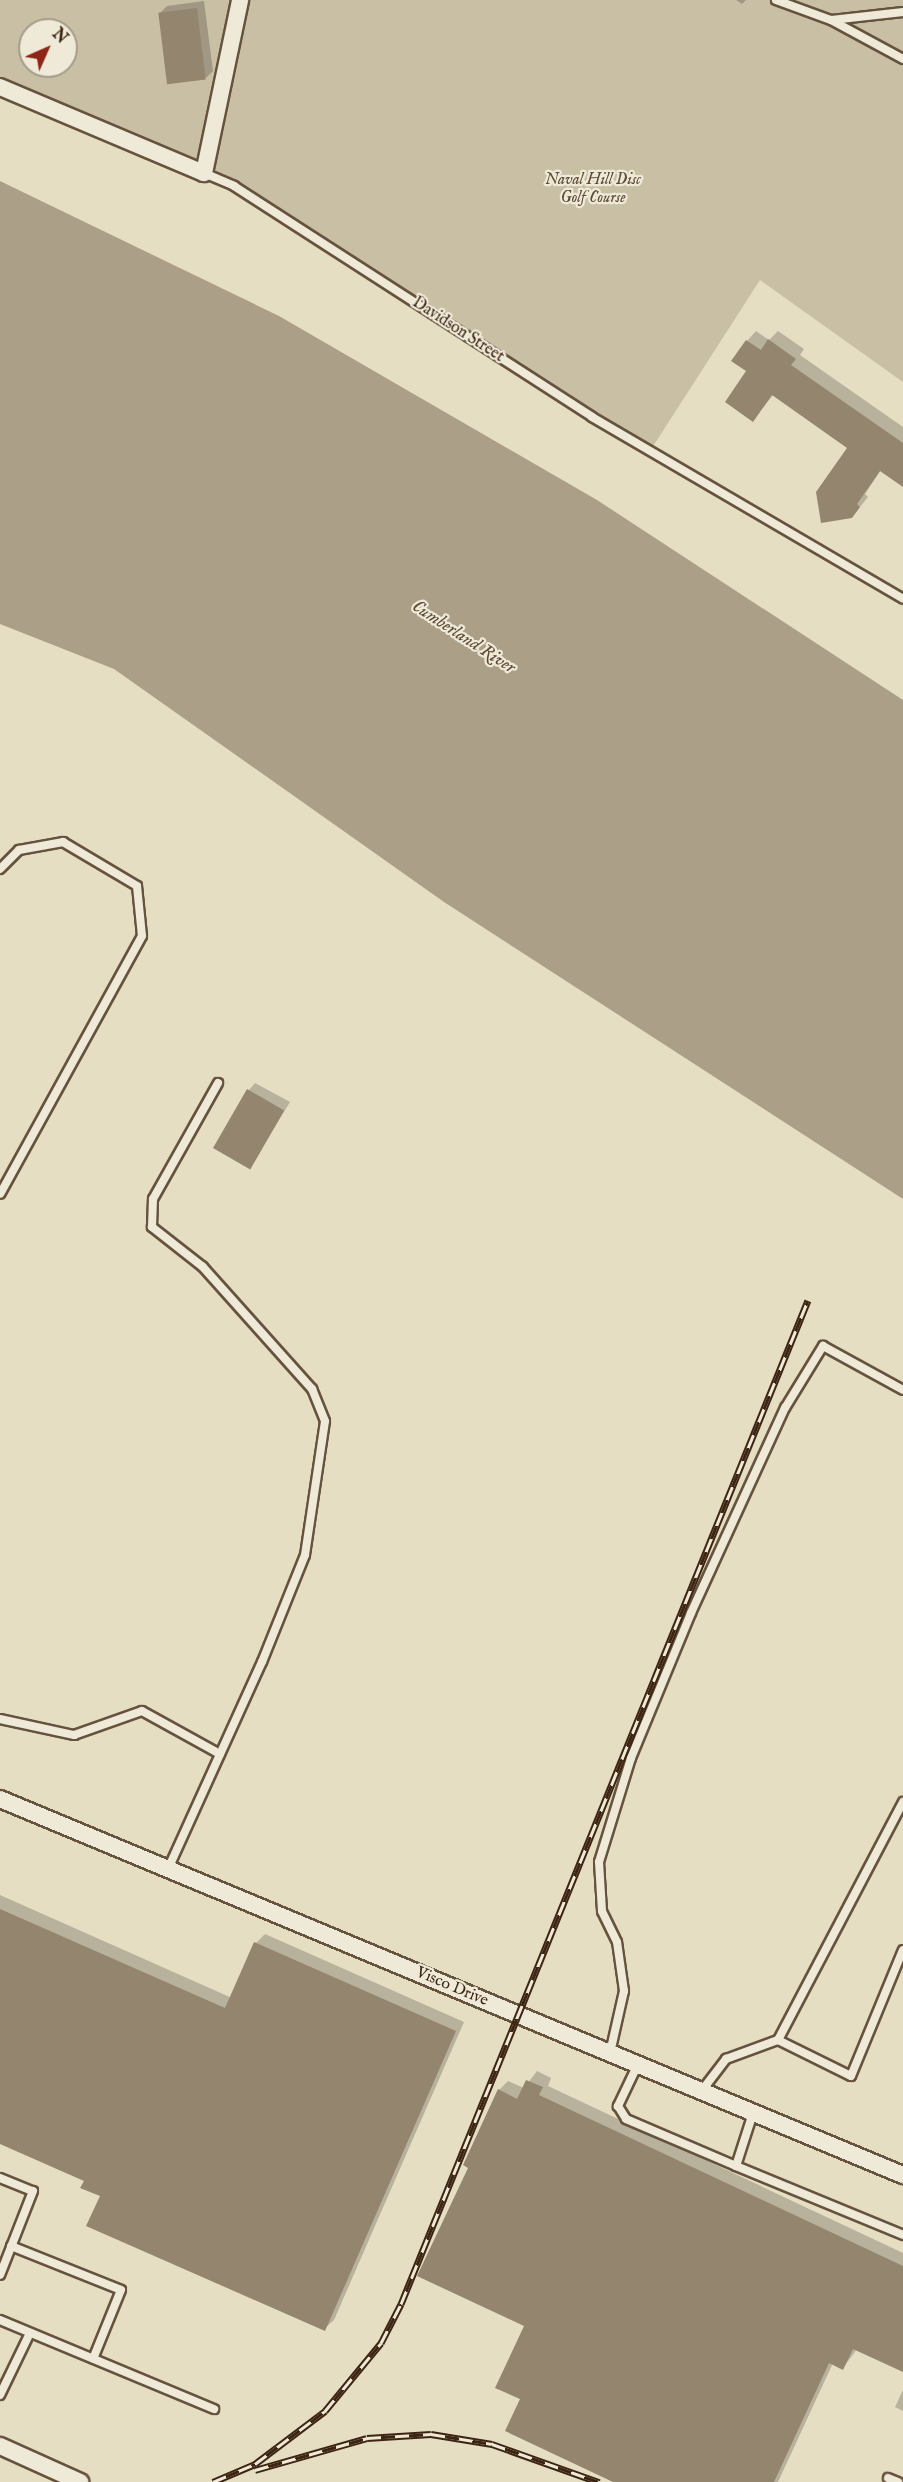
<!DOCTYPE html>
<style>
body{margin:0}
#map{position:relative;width:903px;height:2482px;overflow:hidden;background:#e6dec3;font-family:"IM FELL English",serif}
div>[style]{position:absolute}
.green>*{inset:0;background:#c9bfa5}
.water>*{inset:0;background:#ac9f87}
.shadow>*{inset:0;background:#0003}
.building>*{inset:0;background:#94856e;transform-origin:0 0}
.roads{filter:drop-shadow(2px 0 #66533e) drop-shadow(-2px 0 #66533e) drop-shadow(0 2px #66533e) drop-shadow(0 -2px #66533e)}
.service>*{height:8px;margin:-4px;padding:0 4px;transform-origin:4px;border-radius:4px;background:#efead8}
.minor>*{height:16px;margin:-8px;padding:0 8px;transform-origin:8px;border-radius:8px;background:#efead8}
.rail>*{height:7px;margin-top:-3.5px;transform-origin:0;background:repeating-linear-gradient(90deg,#efead8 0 14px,#3c2512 0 28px);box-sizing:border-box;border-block:2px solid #3c2512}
span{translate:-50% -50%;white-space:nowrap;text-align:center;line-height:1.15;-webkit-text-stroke:4.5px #efead8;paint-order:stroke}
.park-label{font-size:16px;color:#5f4c37;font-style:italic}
.street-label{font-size:16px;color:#3c2512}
.water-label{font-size:18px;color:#5e4a35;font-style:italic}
.north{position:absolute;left:18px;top:18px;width:60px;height:60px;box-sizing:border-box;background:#efead8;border:2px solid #a79b89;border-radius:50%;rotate:45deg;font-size:16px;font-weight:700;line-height:24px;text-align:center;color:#3c2512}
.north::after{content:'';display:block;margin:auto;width:21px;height:27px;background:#8f2418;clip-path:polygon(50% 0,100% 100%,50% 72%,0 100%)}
</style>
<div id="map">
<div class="green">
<div style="clip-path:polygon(evenodd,0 0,903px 0,903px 382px,760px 280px,650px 451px,234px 186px,0 87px,0 0,30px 30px,66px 30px,66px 66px,30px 66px,30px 30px)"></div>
</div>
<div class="water">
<div style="clip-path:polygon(0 181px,279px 316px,597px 500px,903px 700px,903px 1199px,444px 902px,114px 669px,0 624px)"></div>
</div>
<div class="shadow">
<div style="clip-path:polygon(736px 0,746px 0,742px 4px)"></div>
<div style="clip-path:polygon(204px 1px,213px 71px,206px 78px,160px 13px,167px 6px)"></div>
<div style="clip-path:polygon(756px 331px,769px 340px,778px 331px,804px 349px,800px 355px,903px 427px,903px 486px,881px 470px,865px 494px,868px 497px,852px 517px,849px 447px,773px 395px,753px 420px,747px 341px)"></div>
<div style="clip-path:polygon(255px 1083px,290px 1102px,250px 1167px,249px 1090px)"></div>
<div style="clip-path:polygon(0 1895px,232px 1998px,256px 1943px,265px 1934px,464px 2022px,334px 2320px,324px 2329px,102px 2196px,86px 2180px,0 2142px)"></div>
<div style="clip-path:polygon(537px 2071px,551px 2078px,548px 2086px,903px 2253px,903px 2371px,857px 2349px,843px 2368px,833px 2363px,778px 2482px,617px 2482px,522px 2399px,526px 2325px,470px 2167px,499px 2090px,508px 2081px,524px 2088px)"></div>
<div style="clip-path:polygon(903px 2390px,903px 2411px,895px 2407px)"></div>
</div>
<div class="building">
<div style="left:197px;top:8px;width:72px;height:39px;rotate:83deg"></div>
<div style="clip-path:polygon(768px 339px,796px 359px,791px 365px,903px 443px,903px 487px,880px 471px,857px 504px,860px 507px,852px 518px,821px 523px,816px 492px,847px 448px,772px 395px,753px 422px,725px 402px,746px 371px,731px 361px,746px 340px,761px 350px)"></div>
<div style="left:247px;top:1089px;width:43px;height:68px;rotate:30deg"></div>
<div style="clip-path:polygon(0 1909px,225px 2008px,254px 1942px,456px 2031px,325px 2331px,86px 2226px,100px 2196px,80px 2188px,84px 2181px,0 2144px)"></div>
<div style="clip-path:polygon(526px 2080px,543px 2087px,539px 2095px,903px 2266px,903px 2372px,853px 2349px,843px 2370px,829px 2363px,774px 2482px,613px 2482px,505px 2431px,520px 2399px,495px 2388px,524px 2326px,417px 2276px,468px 2168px,463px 2165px,498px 2089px,517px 2099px)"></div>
</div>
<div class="roads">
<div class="service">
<div style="left:776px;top:0;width:59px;rotate:20deg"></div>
<div style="left:903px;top:12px;width:72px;rotate:173.7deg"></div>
<div style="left:831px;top:20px;width:82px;rotate:28.4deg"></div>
<div style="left:204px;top:173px;width:33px;rotate:23deg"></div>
<div style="left:234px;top:186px;width:426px;rotate:32.8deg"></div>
<div style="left:592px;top:417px;width:360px;rotate:30.3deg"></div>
<div style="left:0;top:869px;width:27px;rotate:-45deg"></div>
<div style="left:19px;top:850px;width:45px;rotate:-10.3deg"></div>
<div style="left:63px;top:842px;width:86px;rotate:30.7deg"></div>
<div style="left:137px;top:886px;width:50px;rotate:84.3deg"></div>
<div style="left:142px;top:936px;width:294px;rotate:118.8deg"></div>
<div style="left:0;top:1719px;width:76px;rotate:12.2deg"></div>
<div style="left:74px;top:1735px;width:72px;rotate:-19.4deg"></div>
<div style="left:142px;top:1711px;width:89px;rotate:28.9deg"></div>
<div style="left:168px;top:1869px;width:227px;rotate:-65.6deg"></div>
<div style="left:262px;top:1662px;width:115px;rotate:-68.1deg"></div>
<div style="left:305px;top:1555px;width:135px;rotate:-81.5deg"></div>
<div style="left:325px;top:1421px;width:35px;rotate:-112deg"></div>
<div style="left:312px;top:1389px;width:164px;rotate:-131.8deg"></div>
<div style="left:203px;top:1267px;width:65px;rotate:-141.9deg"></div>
<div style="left:152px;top:1227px;width:28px;rotate:-88deg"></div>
<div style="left:153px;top:1199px;width:133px;rotate:-60.7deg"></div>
<div style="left:778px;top:2040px;width:81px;rotate:26.3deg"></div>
<div style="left:851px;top:2076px;width:136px;rotate:-67.6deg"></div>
<div style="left:610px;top:2053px;width:64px;rotate:-77.3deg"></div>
<div style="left:624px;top:1991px;width:49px;rotate:-98.1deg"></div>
<div style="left:617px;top:1942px;width:34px;rotate:-116deg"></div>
<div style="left:602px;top:1911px;width:49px;rotate:-93.5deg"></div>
<div style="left:599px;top:1862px;width:109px;rotate:-72.9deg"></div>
<div style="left:631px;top:1758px;width:157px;rotate:-67.5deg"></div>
<div style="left:691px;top:1613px;width:226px;rotate:-65.4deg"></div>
<div style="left:785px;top:1408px;width:73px;rotate:-58.5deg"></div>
<div style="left:823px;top:1346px;width:91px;rotate:28.8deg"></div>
<div style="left:638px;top:2064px;width:47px;rotate:115.5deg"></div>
<div style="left:618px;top:2106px;width:15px;rotate:58deg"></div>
<div style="left:626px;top:2119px;width:120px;rotate:23.1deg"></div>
<div style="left:736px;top:2166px;width:56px;rotate:-72.2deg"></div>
<div style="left:700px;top:2093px;width:43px;rotate:-52.6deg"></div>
<div style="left:726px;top:2059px;width:55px;rotate:-20.1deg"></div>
<div style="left:778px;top:2040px;width:269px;rotate:-62.3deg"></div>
<div style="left:736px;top:2166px;width:181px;rotate:22.4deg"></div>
<div style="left:0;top:2178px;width:35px;rotate:22deg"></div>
<div style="left:33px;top:2191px;width:90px;rotate:111.4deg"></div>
<div style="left:11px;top:2246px;width:118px;rotate:21.8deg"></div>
<div style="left:121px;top:2290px;width:74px;rotate:112.1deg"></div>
<div style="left:0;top:2320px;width:232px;rotate:22.6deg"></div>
<div style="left:0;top:2395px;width:69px;rotate:-64.2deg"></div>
<div style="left:888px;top:2478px;width:11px;rotate:22deg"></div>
</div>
<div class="minor">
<div style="left:0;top:87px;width:221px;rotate:22.9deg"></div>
<div style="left:204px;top:173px;width:177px;rotate:-78.2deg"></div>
<div style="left:0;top:1799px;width:978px;rotate:22.61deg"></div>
<div style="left:0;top:2446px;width:88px;rotate:24.2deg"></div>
</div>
</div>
<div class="rail">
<div style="left:255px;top:2470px;width:116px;rotate:-15.9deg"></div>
<div style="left:367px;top:2438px;width:64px;rotate:-3.6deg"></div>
<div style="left:431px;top:2434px;width:62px;rotate:9.3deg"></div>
<div style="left:492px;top:2444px;width:114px;rotate:19.6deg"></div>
<div style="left:213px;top:2482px;width:46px;rotate:-23.2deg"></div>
<div style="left:255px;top:2464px;width:88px;rotate:-37.1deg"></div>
<div style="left:325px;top:2411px;width:88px;rotate:-50.5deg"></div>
<div style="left:381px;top:2343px;width:44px;rotate:-62.9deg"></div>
<div style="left:401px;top:2304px;width:1083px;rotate:-67.93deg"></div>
</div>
<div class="park-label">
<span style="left:593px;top:189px">Naval Hill Disc<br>Golf Course</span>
</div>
<div class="street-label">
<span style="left:458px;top:330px;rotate:33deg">Davidson Street</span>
<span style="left:452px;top:1987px;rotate:23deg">Visco Drive</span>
</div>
<div class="water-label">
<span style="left:463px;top:638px;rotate:33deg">Cumberland River</span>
</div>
<div class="north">N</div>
</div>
